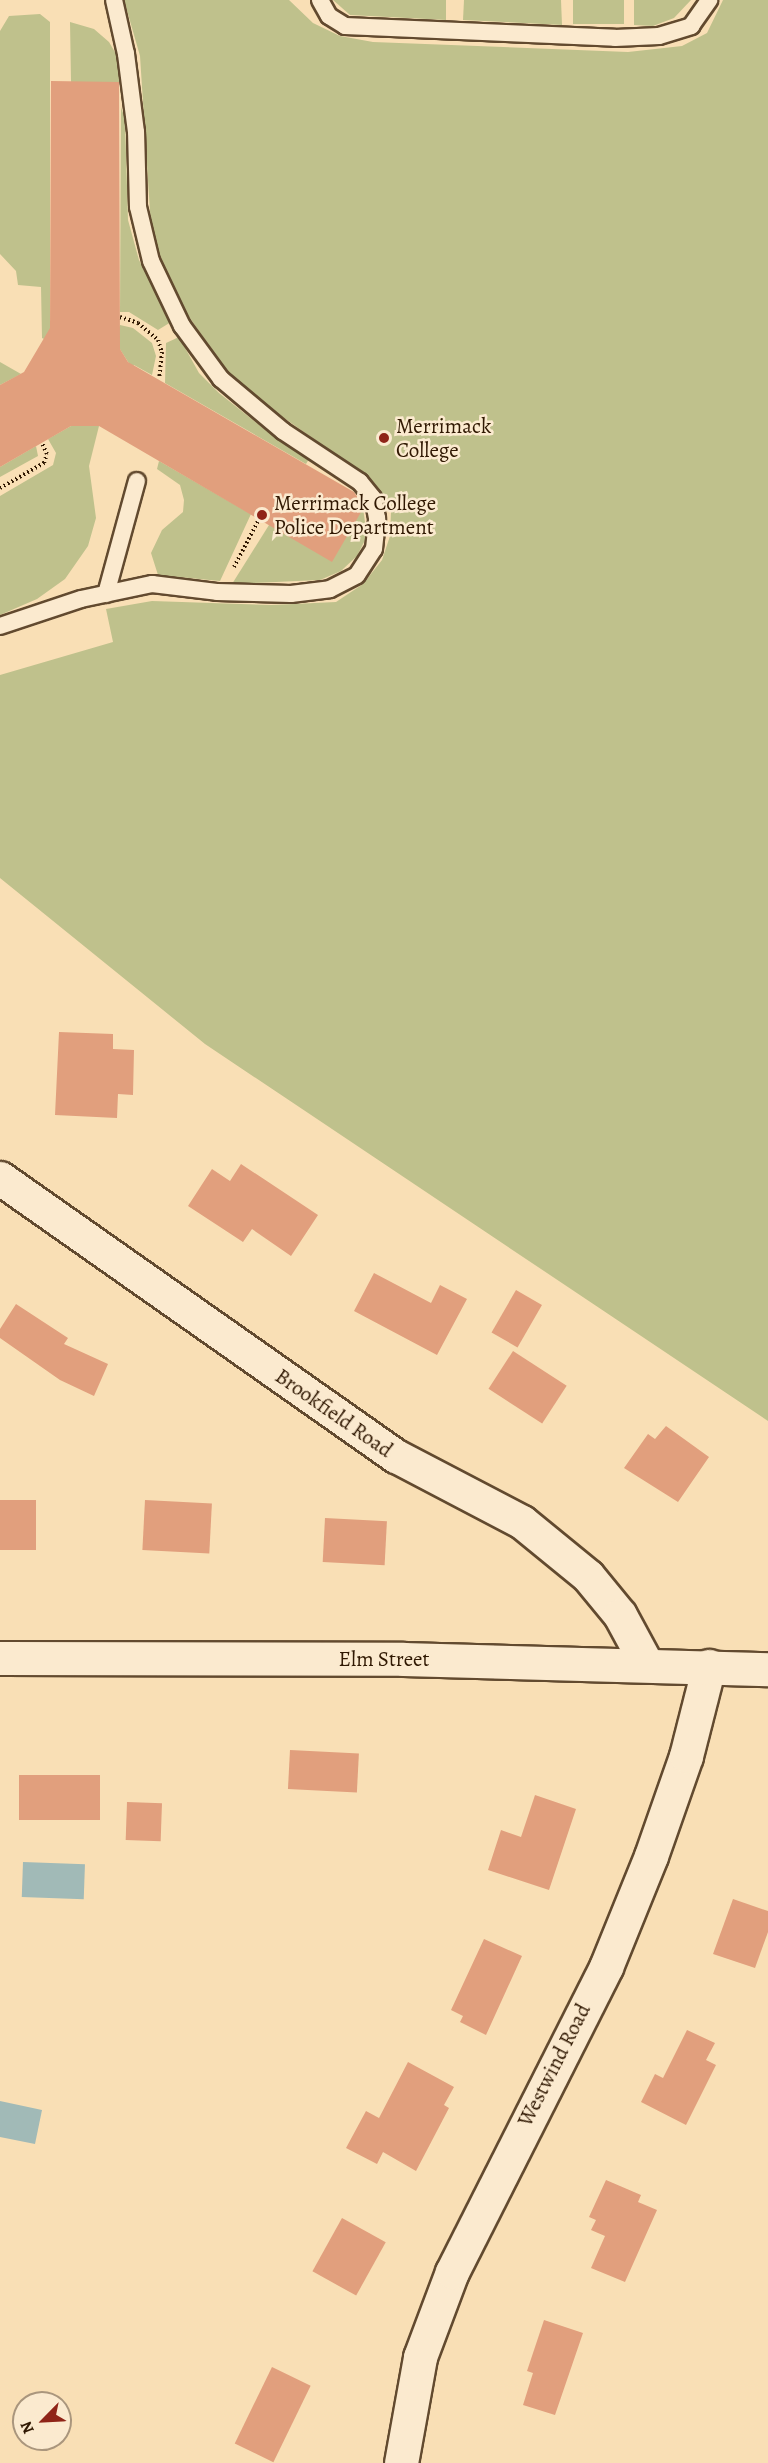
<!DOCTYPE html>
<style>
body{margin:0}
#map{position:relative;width:768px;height:2463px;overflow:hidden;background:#f9dfb5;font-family:Alegreya,serif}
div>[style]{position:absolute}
.green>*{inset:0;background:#bfc18c;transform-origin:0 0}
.water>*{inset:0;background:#a1bab7;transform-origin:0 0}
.building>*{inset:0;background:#e19f7d;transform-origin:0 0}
.path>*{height:4px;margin-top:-2px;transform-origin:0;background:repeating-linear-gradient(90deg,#301802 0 1.5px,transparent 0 4.5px)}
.roads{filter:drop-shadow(2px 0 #624a2f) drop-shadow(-2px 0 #624a2f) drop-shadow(0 2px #624a2f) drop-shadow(0 -2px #624a2f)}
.lane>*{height:16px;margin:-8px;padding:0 8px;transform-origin:8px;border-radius:8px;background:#fbeacf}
.street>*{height:33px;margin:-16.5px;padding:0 16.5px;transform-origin:16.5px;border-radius:16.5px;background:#fbeacf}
.secondary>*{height:33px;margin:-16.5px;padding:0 16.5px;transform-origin:16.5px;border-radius:16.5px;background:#fbeacf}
.dots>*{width:16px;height:16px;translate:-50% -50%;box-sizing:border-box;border:3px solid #fbeacf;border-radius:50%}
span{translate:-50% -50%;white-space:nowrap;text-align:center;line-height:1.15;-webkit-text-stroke:5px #fbeacf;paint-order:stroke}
.poi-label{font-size:21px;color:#301802}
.left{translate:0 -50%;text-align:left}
.street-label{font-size:21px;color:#301802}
.north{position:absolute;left:12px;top:2391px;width:60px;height:60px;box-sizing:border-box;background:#fbeacf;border:2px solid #aa967d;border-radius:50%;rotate:246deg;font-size:16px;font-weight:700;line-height:24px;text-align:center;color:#301802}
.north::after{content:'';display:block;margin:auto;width:21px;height:27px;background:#8f2418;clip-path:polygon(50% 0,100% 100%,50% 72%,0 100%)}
</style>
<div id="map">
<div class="green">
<div style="clip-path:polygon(124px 0,289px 0,313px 23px,340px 36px,373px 42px,628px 52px,682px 46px,707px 33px,723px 0,768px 0,768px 1421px,205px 1044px,0 878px,0 675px,113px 642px,106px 609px,152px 601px,271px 605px,336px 602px,363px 584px,382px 560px,390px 536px,391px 512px,368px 477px,267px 406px,230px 375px,187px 314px,161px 260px,151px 227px,140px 56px)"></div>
<div style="clip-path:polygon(333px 0,446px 0,446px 20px,350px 15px)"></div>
<div style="clip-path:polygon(464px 0,561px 0,562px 25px,463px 20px)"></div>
<div style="left:573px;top:0;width:51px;height:24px"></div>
<div style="clip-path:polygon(634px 0,691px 0,674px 18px,653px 26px,634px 25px)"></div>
<div style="clip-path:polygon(40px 14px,50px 22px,50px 342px,42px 338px,41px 287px,18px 285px,16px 271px,0 254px,0 31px,9px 16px)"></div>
<div style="clip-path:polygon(70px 22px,94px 29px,109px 42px,119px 59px,124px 90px,121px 93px,120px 82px,71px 82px)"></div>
<div style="clip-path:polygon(121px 107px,125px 119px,128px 220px,139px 260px,171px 322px,158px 330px,129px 312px,120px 312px)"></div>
<div style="clip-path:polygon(120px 325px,133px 328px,152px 343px,156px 356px,152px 375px,134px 365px,132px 368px,114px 340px)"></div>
<div style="clip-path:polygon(179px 337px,199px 373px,219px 393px,274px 437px,309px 459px,306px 464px,165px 383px,166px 343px)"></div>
<div style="clip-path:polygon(0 362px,21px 374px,0 385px)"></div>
<div style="clip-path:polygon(71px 426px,99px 426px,89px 466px,96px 518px,88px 546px,65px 579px,37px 599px,0 615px,0 496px,53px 465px,56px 453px,48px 439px)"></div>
<div style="clip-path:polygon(36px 446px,38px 456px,0 477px,0 467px)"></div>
<div style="clip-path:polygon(159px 461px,251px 514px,220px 581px,158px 575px,151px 553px,162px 530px,183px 512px,184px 500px,180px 485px,157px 469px)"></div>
<div style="clip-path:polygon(363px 508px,367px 536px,357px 556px,341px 571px,320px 580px,232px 584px,269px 525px)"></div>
</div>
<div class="water">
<div style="left:23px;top:1862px;width:62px;height:35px;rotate:2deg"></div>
<div style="clip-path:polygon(0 2101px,42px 2110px,35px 2144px,0 2137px)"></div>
</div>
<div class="building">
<div style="clip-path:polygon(51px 81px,119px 82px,120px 349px,128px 362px,354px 492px,364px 507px,332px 562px,99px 426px,71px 426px,0 467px,0 385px,24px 372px,50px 328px)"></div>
<div style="clip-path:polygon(59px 1032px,113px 1034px,113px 1049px,134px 1050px,133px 1095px,118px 1094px,117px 1118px,55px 1115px)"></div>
<div style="clip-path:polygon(241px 1164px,318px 1215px,291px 1256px,252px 1229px,243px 1242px,188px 1206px,212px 1169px,230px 1181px)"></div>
<div style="clip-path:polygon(374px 1273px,431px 1303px,440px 1285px,467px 1299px,437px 1355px,354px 1311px)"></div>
<div style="left:516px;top:1290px;width:30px;height:49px;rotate:30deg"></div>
<div style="clip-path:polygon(16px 1304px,68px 1338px,64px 1344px,108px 1364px,94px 1396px,60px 1380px,0 1338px,0 1329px)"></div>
<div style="left:513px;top:1351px;width:64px;height:45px;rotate:33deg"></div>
<div style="clip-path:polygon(666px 1426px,709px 1457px,678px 1502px,624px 1468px,648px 1434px,655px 1439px)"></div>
<div style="left:36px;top:1500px;width:50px;height:36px;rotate:90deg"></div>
<div style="left:145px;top:1500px;width:67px;height:50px;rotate:3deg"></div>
<div style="left:325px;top:1518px;width:62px;height:44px;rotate:3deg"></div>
<div style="left:290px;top:1750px;width:69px;height:39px;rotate:3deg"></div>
<div style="left:100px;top:1775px;width:45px;height:81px;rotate:90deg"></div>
<div style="clip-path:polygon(535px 1795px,576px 1809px,549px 1890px,488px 1870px,501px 1830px,521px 1837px)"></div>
<div style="left:127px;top:1802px;width:35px;height:38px;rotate:2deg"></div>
<div style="clip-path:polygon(733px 1899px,768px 1911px,768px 1932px,755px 1968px,713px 1954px)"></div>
<div style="clip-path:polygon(484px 1939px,522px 1956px,486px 2035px,460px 2022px,463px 2016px,451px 2010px)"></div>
<div style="clip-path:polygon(687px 2030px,715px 2043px,706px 2060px,716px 2065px,686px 2125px,641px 2102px,655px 2074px,663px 2078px)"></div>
<div style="clip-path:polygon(408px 2062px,454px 2087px,444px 2105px,449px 2108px,416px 2171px,383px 2152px,377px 2164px,346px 2148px,366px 2111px,379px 2118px)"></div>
<div style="clip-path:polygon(606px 2180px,641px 2195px,638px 2202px,657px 2210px,625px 2282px,591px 2268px,605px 2236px,591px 2230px,596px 2220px,589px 2217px)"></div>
<div style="left:342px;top:2218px;width:50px;height:61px;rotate:29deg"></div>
<div style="clip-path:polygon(544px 2320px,583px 2333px,555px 2415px,523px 2405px,533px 2373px,527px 2371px)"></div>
<div style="left:272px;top:2367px;width:43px;height:85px;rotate:26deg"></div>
</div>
<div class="path">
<div style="left:120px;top:317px;width:19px;rotate:18deg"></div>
<div style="left:138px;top:323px;width:26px;rotate:40deg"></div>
<div style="left:158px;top:340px;width:13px;rotate:72deg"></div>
<div style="left:162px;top:352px;width:27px;rotate:96deg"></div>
<div style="left:0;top:488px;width:51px;rotate:-29.6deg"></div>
<div style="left:44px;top:463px;width:9px;rotate:-72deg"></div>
<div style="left:47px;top:454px;width:12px;rotate:-114deg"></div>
<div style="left:234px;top:567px;width:54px;rotate:-62.5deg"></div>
</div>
<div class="roads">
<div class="lane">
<div style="left:320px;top:0;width:18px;rotate:61deg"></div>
<div style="left:329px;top:16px;width:19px;rotate:32deg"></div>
<div style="left:345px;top:26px;width:270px;rotate:2.5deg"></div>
<div style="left:615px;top:38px;width:44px;rotate:-2.6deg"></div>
<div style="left:659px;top:36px;width:34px;rotate:-17deg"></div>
<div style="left:691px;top:26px;width:32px;rotate:-55deg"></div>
<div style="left:106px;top:594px;width:117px;rotate:-74.7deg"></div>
<div style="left:0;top:626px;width:85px;rotate:-18.4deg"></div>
<div style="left:81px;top:599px;width:73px;rotate:-11.9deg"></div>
<div style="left:152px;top:584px;width:65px;rotate:7deg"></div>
<div style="left:217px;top:592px;width:74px;rotate:1.5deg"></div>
<div style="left:291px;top:594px;width:39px;rotate:-7deg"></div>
<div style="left:330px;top:589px;width:30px;rotate:-27deg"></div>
<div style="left:357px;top:575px;width:31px;rotate:-57deg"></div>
<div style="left:374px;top:549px;width:31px;rotate:-84deg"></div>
<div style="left:377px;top:518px;width:20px;rotate:-101deg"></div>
<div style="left:373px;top:498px;width:21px;rotate:-129deg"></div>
<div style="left:360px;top:482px;width:92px;rotate:-146.5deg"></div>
<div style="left:283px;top:431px;width:81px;rotate:-140deg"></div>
<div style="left:221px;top:379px;width:66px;rotate:-126.3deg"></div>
<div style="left:182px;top:326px;width:72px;rotate:-115.5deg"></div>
<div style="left:151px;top:261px;width:56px;rotate:-103.5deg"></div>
<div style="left:138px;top:207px;width:75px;rotate:-91.5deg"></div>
<div style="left:136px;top:132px;width:79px;rotate:-97.3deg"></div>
<div style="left:126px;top:54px;width:55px;rotate:-102.5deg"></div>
</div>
<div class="street">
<div style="left:0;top:1178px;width:484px;rotate:35.1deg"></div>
<div style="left:396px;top:1456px;width:142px;rotate:27.6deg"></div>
<div style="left:522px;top:1522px;width:85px;rotate:39.3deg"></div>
<div style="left:588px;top:1576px;width:50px;rotate:50.6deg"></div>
<div style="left:620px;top:1615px;width:55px;rotate:61.6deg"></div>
<div style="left:401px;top:2463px;width:108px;rotate:-79.8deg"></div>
<div style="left:420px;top:2357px;width:91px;rotate:-69.4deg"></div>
<div style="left:452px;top:2272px;width:342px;rotate:-63.2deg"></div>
<div style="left:606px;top:1967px;width:120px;rotate:-67.9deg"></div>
<div style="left:651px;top:1856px;width:106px;rotate:-70.7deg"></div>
<div style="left:686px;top:1756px;width:93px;rotate:-75.7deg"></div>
</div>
<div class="secondary">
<div style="left:0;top:1658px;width:403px;rotate:0.1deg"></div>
<div style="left:403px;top:1659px;width:365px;rotate:1.6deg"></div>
</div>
</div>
<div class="dots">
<div style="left:384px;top:438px;background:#8f2418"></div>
<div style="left:262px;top:515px;background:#8f2418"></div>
</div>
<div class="poi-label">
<span class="left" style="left:396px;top:438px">Merrimack<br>College</span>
<span class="left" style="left:274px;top:515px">Merrimack College<br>Police Department</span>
</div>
<div class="street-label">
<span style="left:334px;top:1413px;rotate:35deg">Brookfield Road</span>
<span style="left:384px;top:1659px">Elm Street</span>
<span style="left:554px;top:2065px;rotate:-63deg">Westwind Road</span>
</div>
<div class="north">N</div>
</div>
